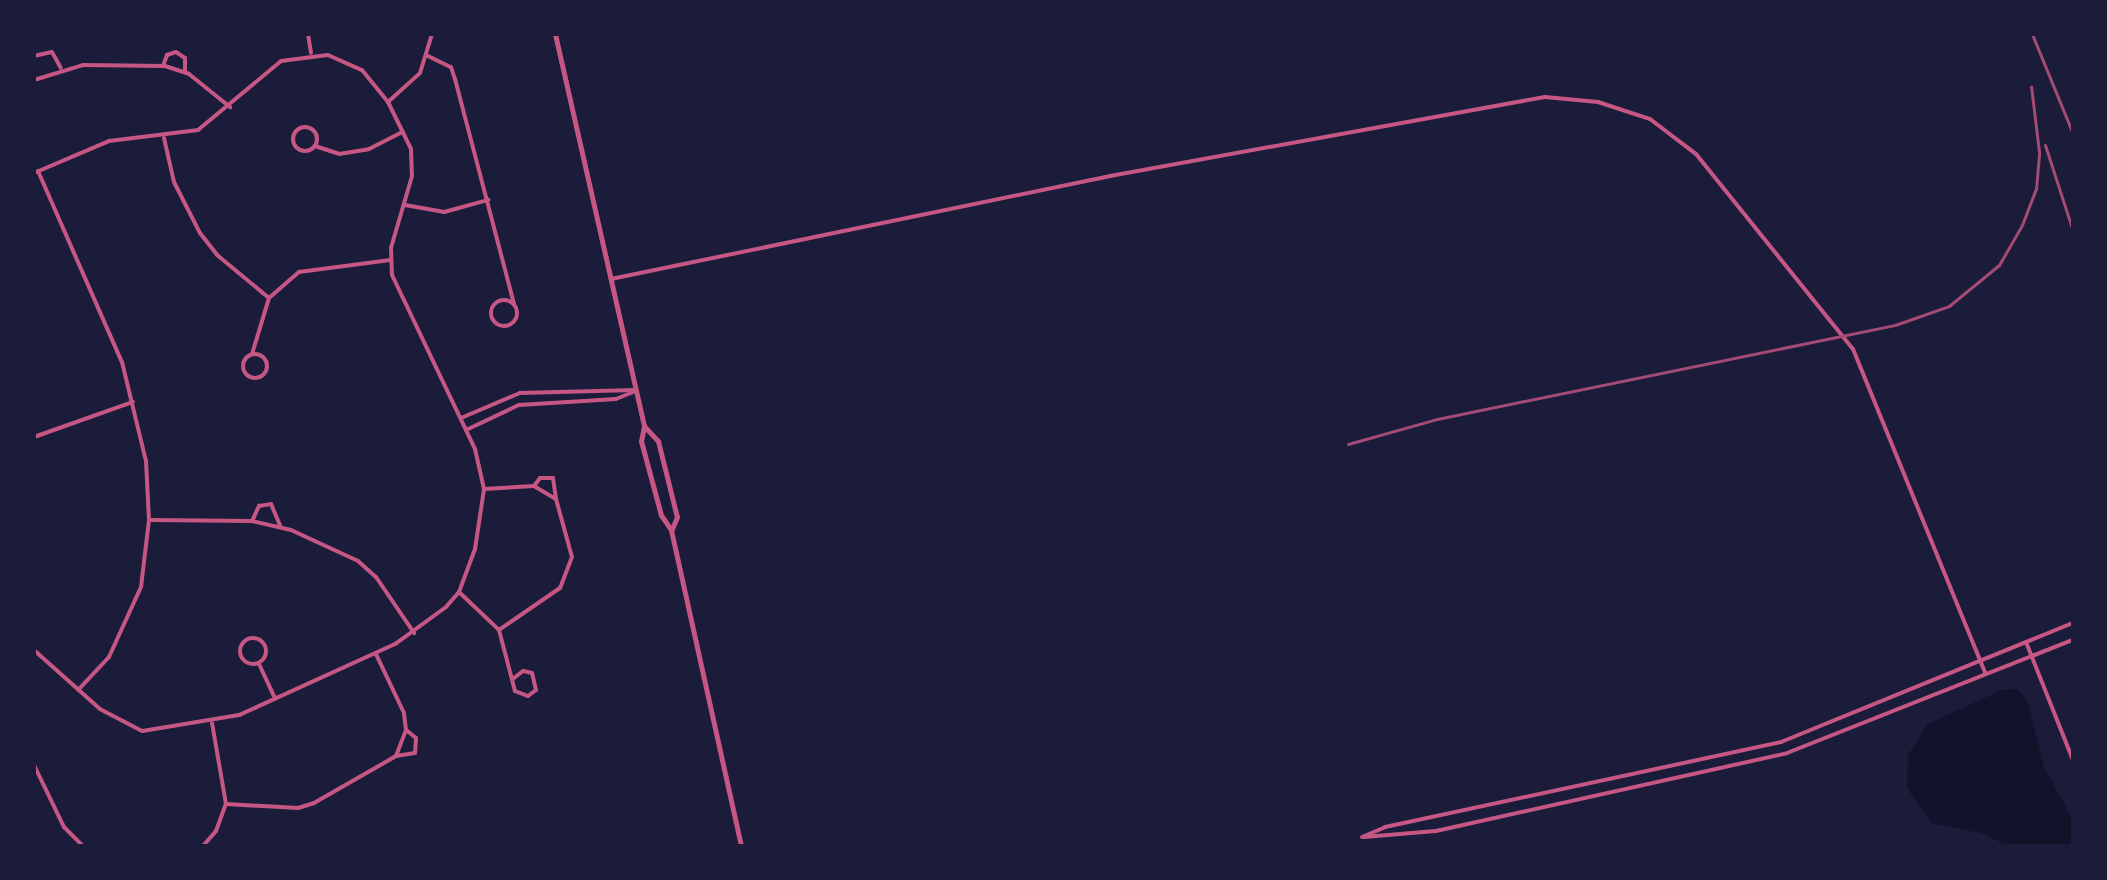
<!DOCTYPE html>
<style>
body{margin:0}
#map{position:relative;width:2107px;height:880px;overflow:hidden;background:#1b1b3a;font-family:Raleway,sans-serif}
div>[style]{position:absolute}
.water>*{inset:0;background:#12122b}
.minor>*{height:4px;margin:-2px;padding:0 2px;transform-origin:2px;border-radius:2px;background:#c65784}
.minor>.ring{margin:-2px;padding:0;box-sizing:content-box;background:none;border:4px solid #c65784;border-radius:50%}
.tertiary>*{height:5px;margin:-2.5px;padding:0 2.5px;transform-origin:2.5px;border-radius:2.5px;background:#c65784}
.rail>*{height:3px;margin:-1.5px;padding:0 1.5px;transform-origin:1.5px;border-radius:1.5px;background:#a44b75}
span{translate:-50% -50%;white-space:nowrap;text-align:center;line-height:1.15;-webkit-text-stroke:7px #1b1b3a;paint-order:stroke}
.frame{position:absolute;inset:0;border:36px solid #1b1b3a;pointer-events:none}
</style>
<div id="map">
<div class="water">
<div style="clip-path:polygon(2017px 689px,2027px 699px,2044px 767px,2073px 820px,2073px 846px,2009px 846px,1981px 833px,1931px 823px,1907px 788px,1908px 755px,1928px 724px,2002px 690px)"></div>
</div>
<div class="minor">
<div style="left:308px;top:34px;width:19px;rotate:81deg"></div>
<div style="left:34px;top:56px;width:18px;rotate:-13deg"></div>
<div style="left:52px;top:52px;width:18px;rotate:61deg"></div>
<div style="left:428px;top:56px;width:25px;rotate:26deg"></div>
<div style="left:451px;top:67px;width:13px;rotate:72deg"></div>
<div style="left:455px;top:79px;width:233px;rotate:75.3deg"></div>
<div style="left:163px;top:66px;width:12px;rotate:-70deg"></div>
<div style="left:167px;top:55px;width:9px;rotate:-18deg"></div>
<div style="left:176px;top:52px;width:11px;rotate:34deg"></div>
<div style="left:185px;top:58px;width:14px;rotate:90deg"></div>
<div style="left:34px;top:80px;width:51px;rotate:-17deg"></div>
<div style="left:83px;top:65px;width:82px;rotate:0.7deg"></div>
<div style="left:165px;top:66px;width:25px;rotate:18deg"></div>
<div style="left:189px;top:74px;width:53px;rotate:38.8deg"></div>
<div style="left:388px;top:102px;width:43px;rotate:-42.2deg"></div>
<div style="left:420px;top:73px;width:41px;rotate:-72.9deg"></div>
<div class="ring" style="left:293px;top:127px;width:20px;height:20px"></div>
<div style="left:164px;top:138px;width:45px;rotate:77.2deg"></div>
<div style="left:174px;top:182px;width:57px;rotate:63deg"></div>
<div style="left:200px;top:233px;width:28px;rotate:52deg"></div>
<div style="left:217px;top:255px;width:67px;rotate:39.6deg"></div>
<div style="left:315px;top:146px;width:25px;rotate:18deg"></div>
<div style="left:339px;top:154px;width:30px;rotate:-9deg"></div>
<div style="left:369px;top:149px;width:38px;rotate:-27deg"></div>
<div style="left:38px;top:171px;width:209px;rotate:66.3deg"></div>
<div style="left:122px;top:362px;width:102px;rotate:76.4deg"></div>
<div style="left:146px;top:461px;width:59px;rotate:87.1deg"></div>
<div style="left:149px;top:520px;width:67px;rotate:96.8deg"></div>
<div style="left:141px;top:587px;width:77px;rotate:114.6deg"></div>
<div style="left:109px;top:657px;width:45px;rotate:133.2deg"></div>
<div style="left:34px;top:173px;width:82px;rotate:-23.1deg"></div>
<div style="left:109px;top:141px;width:90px;rotate:-7deg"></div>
<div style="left:198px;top:130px;width:108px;rotate:-39.7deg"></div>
<div style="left:281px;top:61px;width:47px;rotate:-7.3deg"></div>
<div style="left:328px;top:55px;width:37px;rotate:24deg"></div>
<div style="left:362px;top:70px;width:41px;rotate:50.9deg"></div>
<div style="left:388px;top:102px;width:52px;rotate:63.9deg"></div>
<div style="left:411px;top:149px;width:27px;rotate:88deg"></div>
<div style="left:412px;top:176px;width:75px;rotate:106.3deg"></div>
<div style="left:391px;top:248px;width:27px;rotate:88deg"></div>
<div style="left:392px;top:275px;width:193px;rotate:64.5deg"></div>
<div style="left:475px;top:449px;width:41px;rotate:77.3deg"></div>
<div style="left:484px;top:489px;width:61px;rotate:98.5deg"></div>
<div style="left:475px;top:549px;width:46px;rotate:110.4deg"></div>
<div style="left:459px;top:592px;width:20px;rotate:131deg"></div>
<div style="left:446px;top:607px;width:63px;rotate:144deg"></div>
<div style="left:395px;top:644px;width:171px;rotate:155.5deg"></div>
<div style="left:239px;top:715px;width:98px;rotate:170.6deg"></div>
<div style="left:142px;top:731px;width:47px;rotate:-152.4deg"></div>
<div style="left:100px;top:709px;width:89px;rotate:-138.2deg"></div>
<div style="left:405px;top:205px;width:40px;rotate:10deg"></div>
<div style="left:444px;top:212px;width:46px;rotate:-15.3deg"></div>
<div style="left:611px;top:279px;width:510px;rotate:-11.66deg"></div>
<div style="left:1110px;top:176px;width:442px;rotate:-10.3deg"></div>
<div style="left:1545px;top:97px;width:53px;rotate:5.4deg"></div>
<div style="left:1598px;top:102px;width:55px;rotate:18.1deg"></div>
<div style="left:1650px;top:119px;width:58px;rotate:37.3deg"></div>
<div style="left:1696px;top:154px;width:250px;rotate:51.2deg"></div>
<div style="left:1853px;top:349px;width:350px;rotate:67.8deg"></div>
<div class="ring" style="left:491px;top:300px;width:22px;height:22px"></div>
<div style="left:252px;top:354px;width:59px;rotate:-73.1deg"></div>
<div style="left:269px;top:298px;width:40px;rotate:-41deg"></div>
<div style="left:299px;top:272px;width:92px;rotate:-7.5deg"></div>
<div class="ring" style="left:243px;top:354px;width:20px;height:20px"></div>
<div style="left:461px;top:418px;width:64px;rotate:-23deg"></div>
<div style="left:520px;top:393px;width:116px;rotate:-1.5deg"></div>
<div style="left:466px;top:430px;width:59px;rotate:-25.3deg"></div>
<div style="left:519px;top:405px;width:97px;rotate:-3.5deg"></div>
<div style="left:616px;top:399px;width:22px;rotate:-22deg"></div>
<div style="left:34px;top:437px;width:105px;rotate:-19.5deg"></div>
<div style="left:534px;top:486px;width:10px;rotate:-53deg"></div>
<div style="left:540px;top:478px;width:13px"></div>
<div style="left:553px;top:478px;width:21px;rotate:82deg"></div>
<div style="left:484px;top:489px;width:50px;rotate:-3.4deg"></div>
<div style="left:534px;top:486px;width:26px;rotate:31deg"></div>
<div style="left:556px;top:499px;width:60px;rotate:74.6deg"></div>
<div style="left:572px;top:557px;width:33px;rotate:111deg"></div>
<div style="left:560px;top:588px;width:74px;rotate:145.5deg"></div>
<div style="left:149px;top:520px;width:103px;rotate:0.6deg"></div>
<div style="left:252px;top:521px;width:40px;rotate:13deg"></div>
<div style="left:291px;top:530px;width:74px;rotate:24.8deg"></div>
<div style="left:358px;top:561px;width:24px;rotate:42deg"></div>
<div style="left:376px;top:577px;width:68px;rotate:55.8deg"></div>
<div style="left:252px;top:521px;width:17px;rotate:-65deg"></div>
<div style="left:259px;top:506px;width:12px;rotate:-9deg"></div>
<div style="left:271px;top:504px;width:23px;rotate:67deg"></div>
<div style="left:459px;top:592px;width:55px;rotate:43.5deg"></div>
<div style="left:499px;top:630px;width:63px;rotate:75.3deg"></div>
<div style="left:515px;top:691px;width:14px;rotate:21deg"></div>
<div style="left:528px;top:696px;width:10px;rotate:-37deg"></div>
<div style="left:536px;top:690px;width:17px;rotate:-103deg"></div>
<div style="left:532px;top:673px;width:9px;rotate:-167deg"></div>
<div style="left:523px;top:671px;width:11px;rotate:142deg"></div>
<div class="ring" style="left:240px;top:638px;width:22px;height:22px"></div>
<div style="left:2026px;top:642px;width:127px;rotate:68.3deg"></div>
<div style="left:259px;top:664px;width:38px;rotate:65deg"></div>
<div style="left:396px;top:756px;width:19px;rotate:-9deg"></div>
<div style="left:415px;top:753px;width:15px;rotate:-86deg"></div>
<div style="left:416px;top:738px;width:13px;rotate:-141deg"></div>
<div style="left:34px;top:765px;width:69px;rotate:64.2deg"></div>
<div style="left:64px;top:827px;width:27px;rotate:45deg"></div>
<div style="left:226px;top:804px;width:72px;rotate:3.2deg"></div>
<div style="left:298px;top:808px;width:17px;rotate:-17deg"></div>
<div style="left:314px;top:803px;width:95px;rotate:-29.8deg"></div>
<div style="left:396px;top:756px;width:28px;rotate:-69deg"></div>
<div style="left:406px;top:730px;width:17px;rotate:-97deg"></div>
<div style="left:404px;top:713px;width:65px;rotate:-115.4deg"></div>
<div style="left:1362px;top:837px;width:25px;rotate:-23deg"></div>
<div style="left:1385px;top:827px;width:405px;rotate:-12.1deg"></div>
<div style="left:1781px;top:742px;width:315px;rotate:-22.2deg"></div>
<div style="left:1364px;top:837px;width:72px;rotate:-4.8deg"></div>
<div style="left:1436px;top:831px;width:360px;rotate:-12.5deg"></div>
<div style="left:1787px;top:753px;width:308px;rotate:-21.6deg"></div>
<div style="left:203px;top:846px;width:20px;rotate:-49deg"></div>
<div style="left:216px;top:831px;width:29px;rotate:-70deg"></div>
<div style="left:226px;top:804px;width:82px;rotate:-99.8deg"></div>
</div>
<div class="tertiary">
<div style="left:555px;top:34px;width:402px;rotate:77.2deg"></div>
<div style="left:644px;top:426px;width:15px;rotate:101deg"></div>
<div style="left:641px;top:441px;width:77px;rotate:74.9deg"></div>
<div style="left:661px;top:515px;width:18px;rotate:56deg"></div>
<div style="left:671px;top:530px;width:324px;rotate:77.5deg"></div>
<div style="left:644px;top:426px;width:21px;rotate:47deg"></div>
<div style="left:658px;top:441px;width:78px;rotate:76deg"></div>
<div style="left:677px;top:517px;width:13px;rotate:113deg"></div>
</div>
<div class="rail">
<div style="left:2032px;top:34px;width:103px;rotate:67.7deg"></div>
<div style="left:2045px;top:145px;width:90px;rotate:72deg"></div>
<div style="left:1348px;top:444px;width:92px;rotate:-15.7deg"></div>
<div style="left:1437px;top:419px;width:468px;rotate:-11.6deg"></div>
<div style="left:1895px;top:325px;width:57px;rotate:-19.4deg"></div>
<div style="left:1949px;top:306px;width:65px;rotate:-39.4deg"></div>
<div style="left:1999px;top:265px;width:46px;rotate:-60.1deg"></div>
<div style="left:2022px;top:225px;width:39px;rotate:-69deg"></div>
<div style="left:2036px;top:189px;width:37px;rotate:-85deg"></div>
<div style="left:2039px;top:152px;width:66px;rotate:-96.9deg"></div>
</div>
<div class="frame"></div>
</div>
